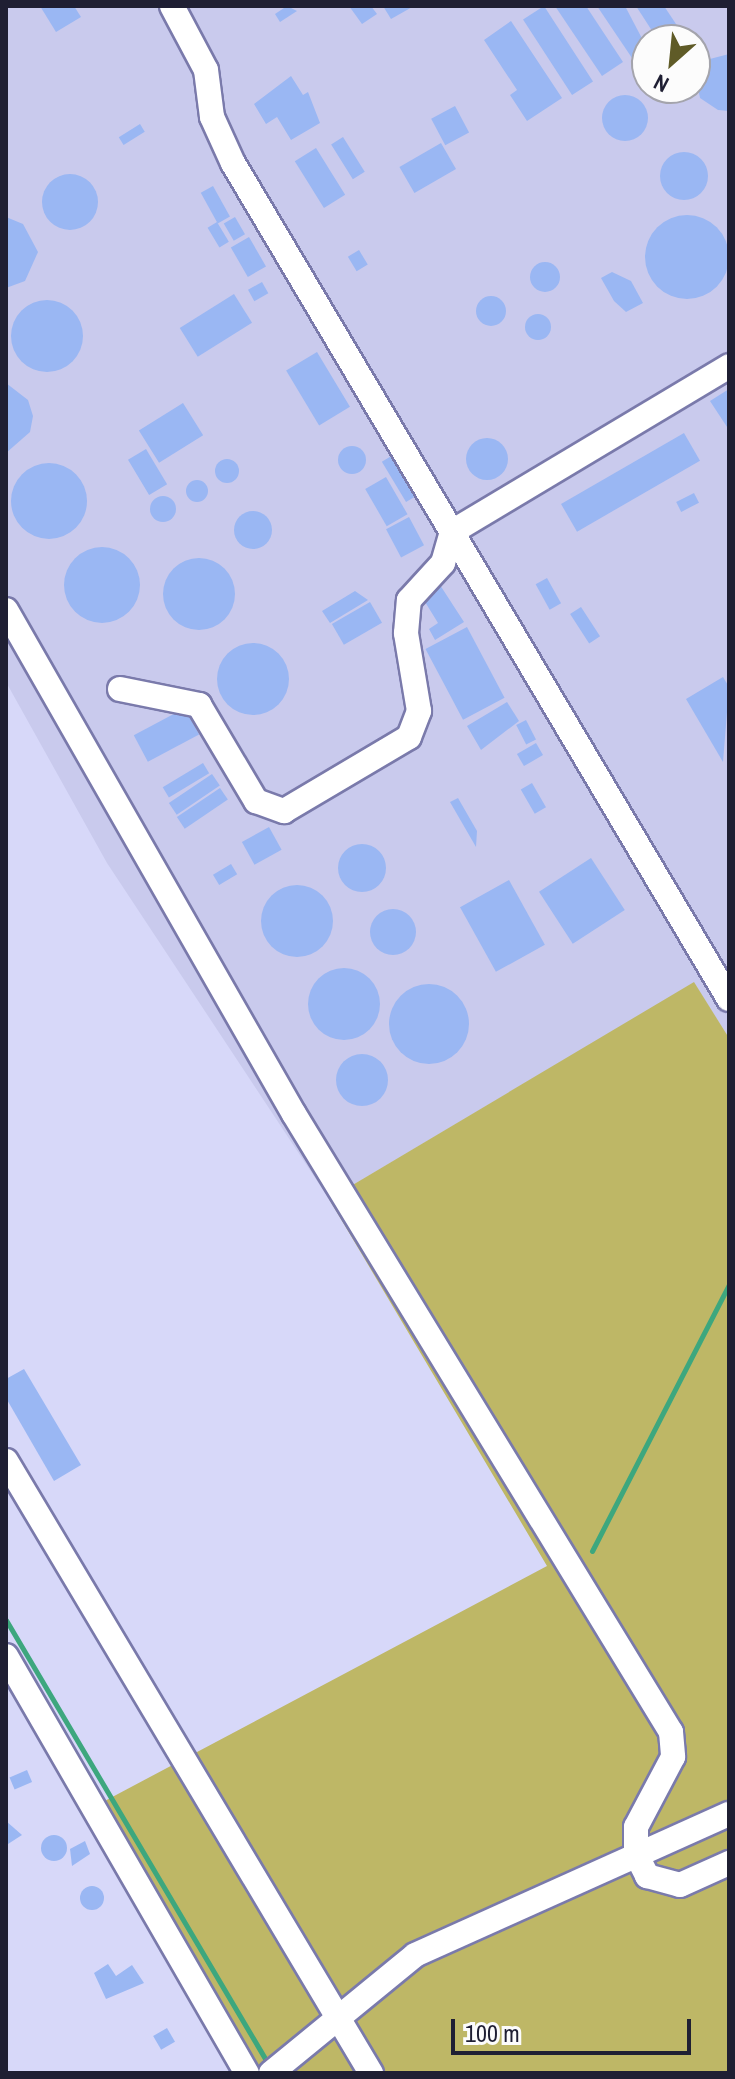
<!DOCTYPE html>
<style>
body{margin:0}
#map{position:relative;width:735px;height:2079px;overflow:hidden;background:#d7d8f9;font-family:"Archivo Narrow",sans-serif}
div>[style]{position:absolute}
.built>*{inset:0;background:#c9caed}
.green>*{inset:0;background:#beb766}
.stream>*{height:5px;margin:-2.5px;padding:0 2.5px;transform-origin:2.5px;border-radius:2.5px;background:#3da77e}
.building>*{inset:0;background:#9ab7f3;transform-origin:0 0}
.round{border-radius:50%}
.roads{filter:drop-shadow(2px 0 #7a7aab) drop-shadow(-2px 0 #7a7aab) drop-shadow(0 2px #7a7aab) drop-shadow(0 -2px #7a7aab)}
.minor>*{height:24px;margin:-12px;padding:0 12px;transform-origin:12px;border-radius:12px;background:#fff}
span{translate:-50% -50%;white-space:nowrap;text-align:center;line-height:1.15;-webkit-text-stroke:6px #fcfcfc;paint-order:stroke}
.frame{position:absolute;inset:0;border:8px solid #1f1f33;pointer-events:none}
.north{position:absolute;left:631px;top:24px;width:80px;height:80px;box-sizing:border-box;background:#fcfcfc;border:2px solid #a4a4ac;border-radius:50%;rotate:207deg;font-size:22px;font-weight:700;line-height:32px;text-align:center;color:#1f1f33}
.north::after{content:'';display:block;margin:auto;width:28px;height:36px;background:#5f5b27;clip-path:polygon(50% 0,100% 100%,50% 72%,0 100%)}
.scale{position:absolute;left:451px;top:2019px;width:240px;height:36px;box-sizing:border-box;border:4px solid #1f1f33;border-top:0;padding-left:10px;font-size:24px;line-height:28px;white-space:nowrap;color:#1f1f33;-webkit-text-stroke:6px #fcfcfc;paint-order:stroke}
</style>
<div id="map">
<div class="built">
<div style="clip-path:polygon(evenodd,6px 6px,729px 6px,729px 1038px,694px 983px,329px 1199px,107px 863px,6px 682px,6px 6px,647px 40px,695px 40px,695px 88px,647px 88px,647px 40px)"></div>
</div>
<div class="green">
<div style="clip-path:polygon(694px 982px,729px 1038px,729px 2073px,261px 2073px,101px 1803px,547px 1566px,329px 1199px)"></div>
</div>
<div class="stream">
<div style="left:592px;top:1551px;width:300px;rotate:-62.8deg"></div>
<div style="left:6px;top:1620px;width:519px;rotate:59.43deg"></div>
</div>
<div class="building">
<div style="clip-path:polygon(40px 6px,74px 6px,81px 17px,56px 32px)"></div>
<div style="clip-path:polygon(287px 6px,297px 11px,280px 22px,275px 14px)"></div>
<div style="clip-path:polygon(349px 6px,371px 6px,377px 14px,362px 24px)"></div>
<div style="clip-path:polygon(383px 6px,414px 6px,391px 19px)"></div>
<div style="left:544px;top:6px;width:90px;height:25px;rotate:57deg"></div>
<div style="clip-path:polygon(555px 6px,586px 6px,623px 62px,602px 76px)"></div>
<div style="clip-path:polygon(597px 6px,625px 6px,647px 48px,632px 58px)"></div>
<div style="clip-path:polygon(636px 6px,664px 6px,678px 27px,658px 40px)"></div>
<div style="clip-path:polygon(511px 21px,562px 98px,527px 121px,510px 95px,517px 90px,484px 40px)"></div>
<div style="clip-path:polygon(729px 54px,729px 111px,718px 110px,700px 98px,696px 78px,706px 60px)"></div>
<div style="clip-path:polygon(291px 76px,303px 95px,308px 92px,320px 123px,291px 140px,277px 117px,266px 124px,254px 104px)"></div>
<div class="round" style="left:602px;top:95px;width:46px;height:46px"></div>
<div style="left:455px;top:106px;width:30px;height:27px;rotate:62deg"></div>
<div style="left:140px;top:124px;width:9px;height:25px;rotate:58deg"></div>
<div style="left:343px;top:137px;width:41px;height:14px;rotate:58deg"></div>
<div style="left:441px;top:143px;width:30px;height:48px;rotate:60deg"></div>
<div style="left:316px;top:148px;width:55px;height:25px;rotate:58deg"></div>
<div class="round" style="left:660px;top:152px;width:48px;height:48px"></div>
<div class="round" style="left:42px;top:174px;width:56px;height:56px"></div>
<div style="left:213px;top:186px;width:35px;height:14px;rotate:61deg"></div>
<div class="round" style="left:645px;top:215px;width:84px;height:84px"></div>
<div style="clip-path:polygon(6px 217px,23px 224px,38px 252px,25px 281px,6px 288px)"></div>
<div style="left:235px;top:217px;width:20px;height:13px;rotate:60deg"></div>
<div style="left:217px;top:222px;width:23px;height:11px;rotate:59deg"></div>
<div style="left:249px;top:237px;width:34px;height:21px;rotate:60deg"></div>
<div style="left:359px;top:250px;width:17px;height:13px;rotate:59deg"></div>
<div class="round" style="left:530px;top:262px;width:30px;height:30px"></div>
<div style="clip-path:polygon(612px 272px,631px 281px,643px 303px,626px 312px,614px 301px,601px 278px)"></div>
<div style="left:262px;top:282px;width:13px;height:16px;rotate:61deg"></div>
<div style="left:234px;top:294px;width:34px;height:64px;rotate:58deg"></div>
<div class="round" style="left:476px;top:296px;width:30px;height:30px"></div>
<div class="round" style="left:11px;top:300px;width:72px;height:72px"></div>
<div class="round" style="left:525px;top:314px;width:26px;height:26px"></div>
<div style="left:317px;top:352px;width:64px;height:36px;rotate:59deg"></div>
<div style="clip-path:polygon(6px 383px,28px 400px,33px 416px,30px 432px,6px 453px)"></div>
<div style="clip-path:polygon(729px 389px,729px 430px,710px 401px)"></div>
<div style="left:183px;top:403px;width:38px;height:52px;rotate:58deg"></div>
<div style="left:684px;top:433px;width:32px;height:142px;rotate:60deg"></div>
<div class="round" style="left:466px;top:438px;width:42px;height:42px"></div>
<div class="round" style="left:338px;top:446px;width:28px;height:28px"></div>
<div style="left:146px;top:449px;width:41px;height:21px;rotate:59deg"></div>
<div style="left:393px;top:455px;width:47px;height:13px;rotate:59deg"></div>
<div class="round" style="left:215px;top:459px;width:24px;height:24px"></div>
<div class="round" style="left:11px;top:463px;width:76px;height:76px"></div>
<div style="left:386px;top:477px;width:43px;height:24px;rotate:60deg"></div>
<div class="round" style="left:186px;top:480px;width:22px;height:22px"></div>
<div style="left:694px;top:493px;width:11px;height:20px;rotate:63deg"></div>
<div class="round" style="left:150px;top:496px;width:26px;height:26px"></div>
<div class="round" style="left:234px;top:511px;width:38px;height:38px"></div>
<div style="left:409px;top:517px;width:32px;height:26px;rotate:62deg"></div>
<div class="round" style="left:64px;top:547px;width:76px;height:76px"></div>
<div class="round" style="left:163px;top:558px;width:72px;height:72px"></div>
<div style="left:547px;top:578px;width:29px;height:13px;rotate:61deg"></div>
<div style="clip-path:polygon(440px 585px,464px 622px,435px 640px,429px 629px,438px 623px,422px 597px)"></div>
<div style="clip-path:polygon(355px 591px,368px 600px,330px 623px,322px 611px)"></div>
<div style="left:370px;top:602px;width:24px;height:44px;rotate:60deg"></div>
<div style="left:581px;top:607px;width:35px;height:13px;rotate:57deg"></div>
<div style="left:467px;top:627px;width:80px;height:47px;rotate:62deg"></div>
<div class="round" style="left:217px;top:643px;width:72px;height:72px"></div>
<div style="clip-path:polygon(723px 677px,729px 687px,723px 762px,686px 699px)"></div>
<div style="clip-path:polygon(507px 702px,519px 721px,481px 750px,467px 726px)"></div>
<div style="left:185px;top:708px;width:30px;height:58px;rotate:62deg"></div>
<div style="left:526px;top:720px;width:22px;height:11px;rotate:63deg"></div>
<div style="left:536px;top:743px;width:14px;height:22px;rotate:60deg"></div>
<div style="left:203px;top:763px;width:12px;height:47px;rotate:59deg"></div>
<div style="left:212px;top:774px;width:14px;height:52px;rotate:56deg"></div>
<div style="left:532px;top:783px;width:28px;height:13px;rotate:60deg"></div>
<div style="left:220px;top:788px;width:14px;height:52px;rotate:56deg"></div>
<div style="clip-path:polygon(458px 798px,477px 831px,476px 847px,450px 802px)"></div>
<div style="left:269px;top:827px;width:26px;height:31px;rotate:61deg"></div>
<div class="round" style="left:338px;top:844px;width:48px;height:48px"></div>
<div style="left:591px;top:858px;width:62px;height:62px;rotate:57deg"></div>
<div style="left:231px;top:864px;width:12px;height:21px;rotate:59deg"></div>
<div style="left:509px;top:880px;width:74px;height:56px;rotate:61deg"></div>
<div class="round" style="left:261px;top:885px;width:72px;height:72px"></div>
<div class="round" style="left:370px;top:909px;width:46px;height:46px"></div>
<div class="round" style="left:308px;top:968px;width:72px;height:72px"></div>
<div class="round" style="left:389px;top:984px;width:80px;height:80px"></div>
<div class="round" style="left:336px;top:1054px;width:52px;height:52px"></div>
<div style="clip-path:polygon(24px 1369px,81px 1465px,54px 1481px,6px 1398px,6px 1379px)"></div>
<div style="left:27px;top:1770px;width:13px;height:19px;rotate:67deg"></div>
<div style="clip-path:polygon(6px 1821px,22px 1835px,8px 1844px,6px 1840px)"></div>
<div class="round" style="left:41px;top:1835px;width:26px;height:26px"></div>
<div style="clip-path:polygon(85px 1841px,90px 1854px,72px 1866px,70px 1849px)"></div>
<div class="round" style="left:80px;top:1886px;width:24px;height:24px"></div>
<div style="clip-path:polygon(108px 1964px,116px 1976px,132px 1965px,144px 1983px,106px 1999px,94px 1973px)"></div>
<div style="left:167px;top:2028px;width:16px;height:16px;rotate:60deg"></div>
</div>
<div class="roads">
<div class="minor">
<div style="left:172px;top:6px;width:72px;rotate:62deg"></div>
<div style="left:206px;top:70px;width:47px;rotate:82.7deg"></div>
<div style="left:212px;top:117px;width:51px;rotate:65.5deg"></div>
<div style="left:233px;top:163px;width:972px;rotate:59.32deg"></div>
<div style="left:6px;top:610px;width:580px;rotate:60.26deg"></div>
<div style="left:294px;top:1114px;width:724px;rotate:58.62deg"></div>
<div style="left:671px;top:1732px;width:25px;rotate:85deg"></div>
<div style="left:673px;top:1757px;width:79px;rotate:117.9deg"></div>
<div style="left:636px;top:1827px;width:27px;rotate:90deg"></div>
<div style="left:636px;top:1854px;width:25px;rotate:63deg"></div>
<div style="left:647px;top:1876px;width:34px;rotate:15deg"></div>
<div style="left:680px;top:1885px;width:54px;rotate:-24.2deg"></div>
<div style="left:120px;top:689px;width:81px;rotate:11.4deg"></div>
<div style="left:199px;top:705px;width:112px;rotate:59.3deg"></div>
<div style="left:256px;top:801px;width:30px;rotate:20deg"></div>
<div style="left:284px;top:811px;width:145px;rotate:-30.6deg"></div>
<div style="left:409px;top:737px;width:28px;rotate:-69deg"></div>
<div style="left:419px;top:711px;width:79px;rotate:-99.5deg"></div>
<div style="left:406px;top:633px;width:33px;rotate:-85deg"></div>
<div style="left:409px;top:600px;width:50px;rotate:-47.4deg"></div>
<div style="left:443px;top:563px;width:32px;rotate:-74deg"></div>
<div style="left:452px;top:532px;width:323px;rotate:-30.9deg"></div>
<div style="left:6px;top:1461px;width:713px;rotate:59.19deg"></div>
<div style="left:6px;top:1656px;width:482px;rotate:60deg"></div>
<div style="left:271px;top:2073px;width:186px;rotate:-39.3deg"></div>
<div style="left:415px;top:1955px;width:344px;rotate:-24.2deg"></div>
</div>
</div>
<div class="frame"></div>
<div class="north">N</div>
<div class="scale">100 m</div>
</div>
